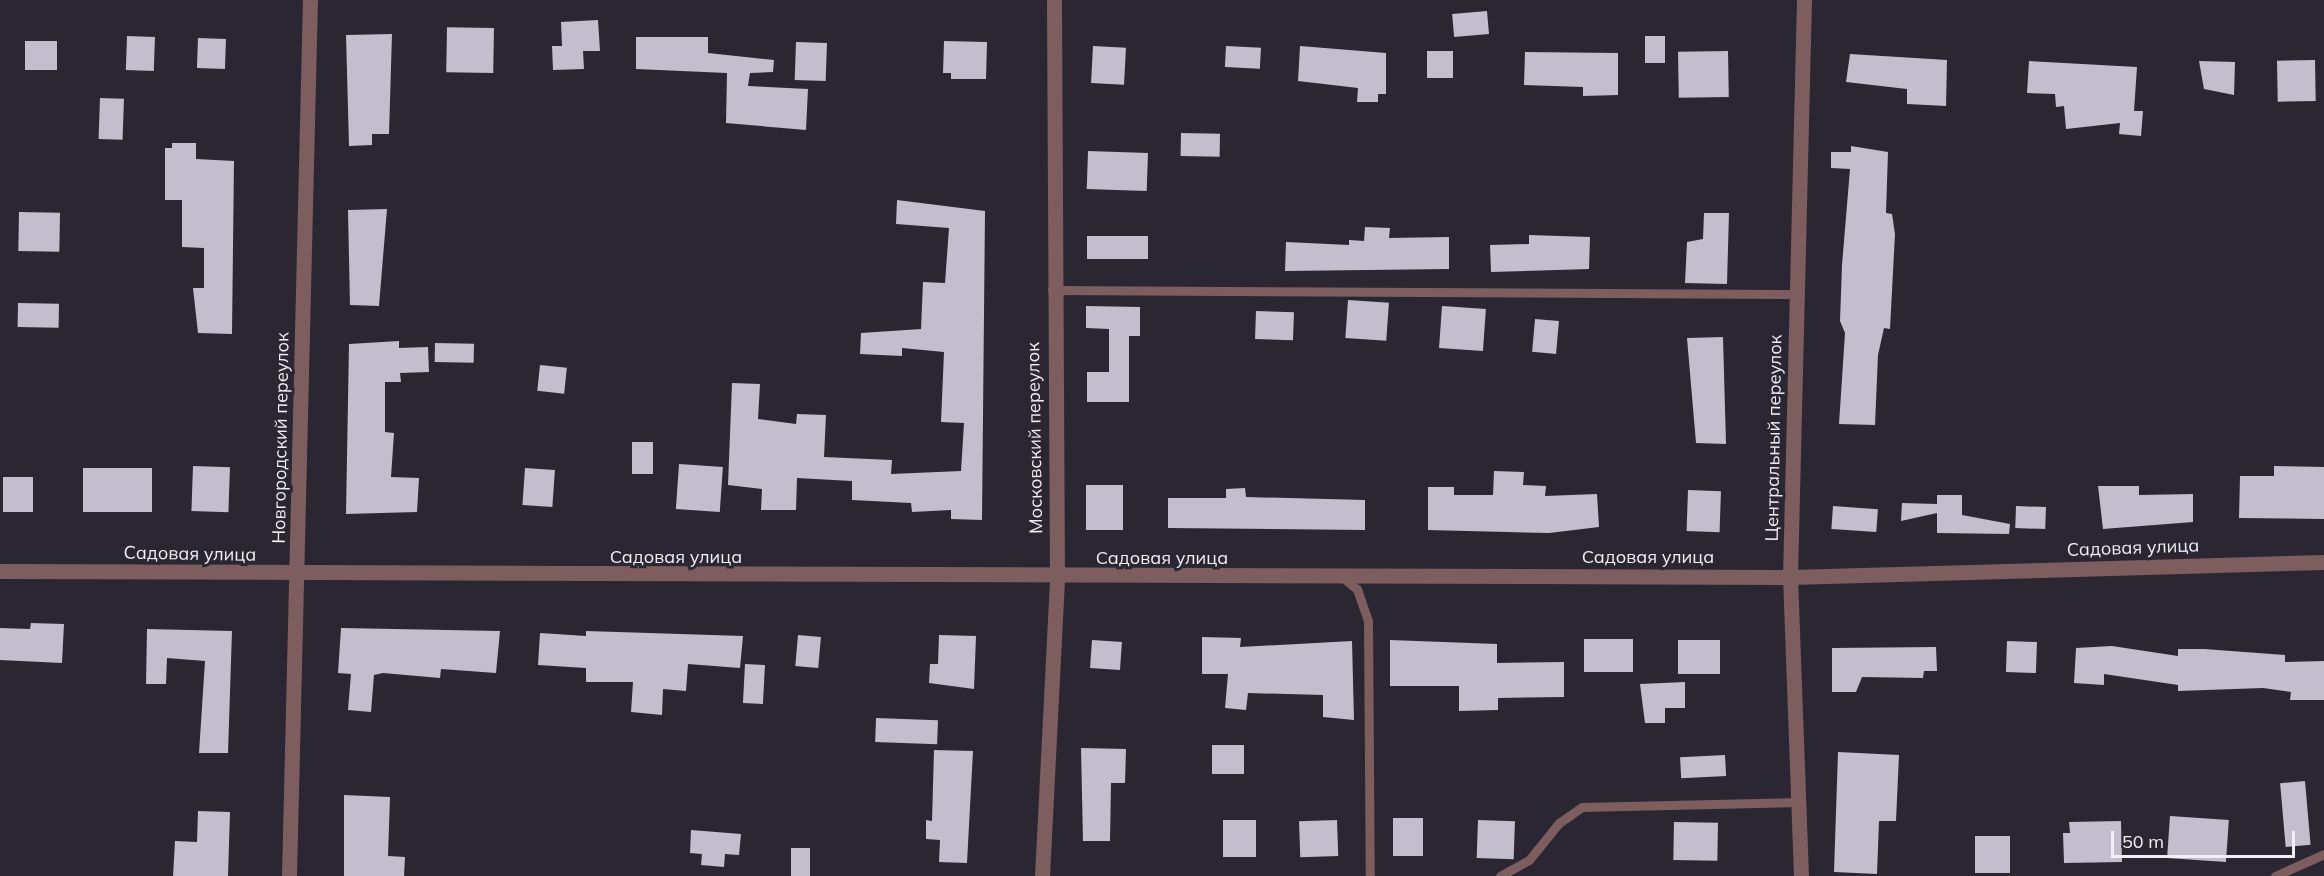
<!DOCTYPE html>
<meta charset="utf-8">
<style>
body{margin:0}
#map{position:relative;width:2324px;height:876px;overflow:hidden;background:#2a2732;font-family:Mulish,sans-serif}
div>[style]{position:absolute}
.building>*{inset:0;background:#c2becd;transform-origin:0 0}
.service>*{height:9px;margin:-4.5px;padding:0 4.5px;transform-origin:4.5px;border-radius:4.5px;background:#7e5d5f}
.minor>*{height:15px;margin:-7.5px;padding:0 7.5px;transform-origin:7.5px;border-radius:7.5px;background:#7e5d5f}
span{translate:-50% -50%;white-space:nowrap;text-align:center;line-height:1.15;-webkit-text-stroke:6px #2a2732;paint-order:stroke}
.street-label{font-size:18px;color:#f0eef6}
.scale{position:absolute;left:2111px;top:831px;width:184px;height:27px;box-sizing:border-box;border:3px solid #f0eef6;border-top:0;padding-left:8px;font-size:18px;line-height:21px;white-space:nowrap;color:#f0eef6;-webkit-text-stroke:4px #2a2732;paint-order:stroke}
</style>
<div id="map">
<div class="building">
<div style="left:1487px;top:11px;width:23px;height:35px;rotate:85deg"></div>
<div style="clip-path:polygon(598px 20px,600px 51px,583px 51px,584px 69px,553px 70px,552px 46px,562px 46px,561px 22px)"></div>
<div style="left:494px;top:28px;width:45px;height:47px;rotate:91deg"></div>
<div style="clip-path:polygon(392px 34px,389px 134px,372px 134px,372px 145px,349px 146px,346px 35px)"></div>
<div style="left:127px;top:36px;width:28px;height:34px;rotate:2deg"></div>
<div style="left:1645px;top:36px;width:20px;height:27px"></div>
<div style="clip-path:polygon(636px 37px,708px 37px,708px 53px,774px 60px,773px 72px,750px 73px,748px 86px,808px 89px,806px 130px,726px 123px,727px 73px,636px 69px)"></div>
<div style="left:198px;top:38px;width:28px;height:30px;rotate:2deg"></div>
<div style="left:25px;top:41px;width:32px;height:29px"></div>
<div style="clip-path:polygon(944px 41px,987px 42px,986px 79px,951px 79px,951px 73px,943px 73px)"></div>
<div style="left:796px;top:42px;width:31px;height:38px;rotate:2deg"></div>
<div style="left:1093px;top:46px;width:33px;height:37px;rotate:3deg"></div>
<div style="left:1226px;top:46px;width:35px;height:21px;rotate:3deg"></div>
<div style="clip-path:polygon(1300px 46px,1386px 53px,1386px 94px,1378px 94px,1378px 102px,1357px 102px,1358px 88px,1298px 81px)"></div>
<div style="left:1427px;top:51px;width:26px;height:27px"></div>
<div style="left:1728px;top:51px;width:46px;height:50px;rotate:89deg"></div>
<div style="clip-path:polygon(1525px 52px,1618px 53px,1618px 95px,1583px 96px,1583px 87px,1524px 85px)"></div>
<div style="clip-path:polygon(1850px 54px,1947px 60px,1946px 106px,1907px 104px,1907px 89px,1846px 82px)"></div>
<div style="left:2315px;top:60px;width:41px;height:38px;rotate:89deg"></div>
<div style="clip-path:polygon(2029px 61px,2137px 67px,2134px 111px,2143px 111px,2141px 136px,2119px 134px,2120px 123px,2066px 129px,2064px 106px,2056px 107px,2055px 94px,2027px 93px)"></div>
<div style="clip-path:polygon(2199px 61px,2235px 62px,2234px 95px,2204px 89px)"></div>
<div style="left:100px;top:98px;width:24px;height:41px;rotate:2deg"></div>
<div style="left:1181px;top:133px;width:39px;height:23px;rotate:1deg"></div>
<div style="clip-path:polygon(172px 143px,196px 143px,196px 159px,234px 161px,232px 334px,198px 333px,193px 288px,204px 288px,204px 248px,182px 247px,182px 200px,165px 200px,165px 148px,172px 148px)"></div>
<div style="clip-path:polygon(1851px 146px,1888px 152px,1886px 213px,1892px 214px,1895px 234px,1890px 329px,1884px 328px,1878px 355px,1875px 425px,1839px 424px,1845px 333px,1840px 321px,1842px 265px,1850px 169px,1831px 168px,1831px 152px,1851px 152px)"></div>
<div style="left:1148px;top:153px;width:38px;height:60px;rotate:92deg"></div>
<div style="clip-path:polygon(897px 200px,985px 211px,982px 520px,951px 519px,951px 510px,912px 512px,911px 503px,852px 500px,852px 481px,797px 478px,796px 510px,761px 510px,762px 489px,728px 485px,732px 383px,760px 384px,758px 419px,796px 424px,797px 414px,826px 415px,824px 457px,892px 460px,891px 474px,961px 471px,964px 423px,941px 422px,944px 352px,902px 348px,902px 356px,860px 354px,861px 333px,921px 329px,923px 282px,945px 283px,949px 228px,896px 224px)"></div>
<div style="clip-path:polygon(387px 209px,379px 306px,350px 305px,348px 210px)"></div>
<div style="left:19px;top:212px;width:41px;height:39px;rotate:1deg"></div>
<div style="clip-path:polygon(1704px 213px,1729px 213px,1727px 284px,1685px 283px,1687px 242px,1703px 239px)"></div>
<div style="clip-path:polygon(1365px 227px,1390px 228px,1389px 238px,1449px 237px,1449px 269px,1285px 271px,1286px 242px,1349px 245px,1349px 240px,1364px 241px)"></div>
<div style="clip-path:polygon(1529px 235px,1590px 237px,1589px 269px,1491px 272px,1490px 245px,1529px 244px)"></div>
<div style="left:1087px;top:236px;width:61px;height:23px"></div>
<div style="left:1348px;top:300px;width:41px;height:38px;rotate:4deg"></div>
<div style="left:18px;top:303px;width:41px;height:24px;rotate:1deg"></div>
<div style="clip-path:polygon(1086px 306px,1140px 307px,1140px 336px,1129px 336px,1129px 402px,1087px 402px,1087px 372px,1109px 372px,1109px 329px,1086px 328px)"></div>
<div style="left:1442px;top:306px;width:44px;height:42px;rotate:4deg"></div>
<div style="left:1256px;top:311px;width:38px;height:28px;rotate:2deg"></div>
<div style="left:1535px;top:319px;width:24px;height:33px;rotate:5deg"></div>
<div style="clip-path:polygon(1723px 337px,1726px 444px,1696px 443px,1687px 338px)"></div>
<div style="clip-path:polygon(399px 341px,399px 348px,428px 347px,429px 372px,400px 373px,401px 382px,385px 382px,385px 432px,394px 433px,391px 477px,419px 478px,417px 512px,346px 514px,349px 344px)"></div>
<div style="left:435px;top:343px;width:39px;height:19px;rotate:1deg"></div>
<div style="left:540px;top:365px;width:27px;height:26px;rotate:6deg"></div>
<div style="left:632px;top:442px;width:21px;height:32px"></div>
<div style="left:679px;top:464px;width:44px;height:45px;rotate:4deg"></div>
<div style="left:193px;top:466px;width:37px;height:45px;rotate:2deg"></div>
<div style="clip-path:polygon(2274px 466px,2324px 467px,2324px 519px,2239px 518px,2240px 476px,2274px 476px)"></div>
<div style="left:152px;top:468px;width:44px;height:69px;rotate:90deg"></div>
<div style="left:525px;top:468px;width:30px;height:37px;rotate:4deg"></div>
<div style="clip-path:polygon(1494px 471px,1524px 472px,1523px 485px,1546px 486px,1545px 496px,1597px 494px,1599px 527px,1549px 533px,1428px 530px,1428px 487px,1454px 487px,1454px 495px,1493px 495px)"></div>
<div style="left:3px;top:477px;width:30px;height:35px"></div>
<div style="left:1086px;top:485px;width:37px;height:45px"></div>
<div style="clip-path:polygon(2098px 486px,2139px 486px,2139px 495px,2193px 494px,2193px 522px,2103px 529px)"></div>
<div style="clip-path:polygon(1245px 488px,1246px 497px,1365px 500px,1365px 530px,1168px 528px,1168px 498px,1226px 498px,1226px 489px)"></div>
<div style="left:1688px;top:490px;width:33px;height:41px;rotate:2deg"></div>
<div style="clip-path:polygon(1937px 495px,1962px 495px,1962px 515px,2010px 524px,2009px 534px,1937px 533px,1937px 513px,1901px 521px,1902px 503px,1937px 504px)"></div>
<div style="left:1833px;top:506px;width:45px;height:23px;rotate:4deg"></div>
<div style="left:2016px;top:506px;width:30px;height:22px;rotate:2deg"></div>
<div style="clip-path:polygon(31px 623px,64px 624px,62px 663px,0 660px,0 628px,30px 629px)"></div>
<div style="clip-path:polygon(341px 628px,500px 631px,496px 673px,441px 669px,440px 678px,383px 673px,374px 675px,371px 712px,348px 710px,351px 674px,338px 673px)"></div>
<div style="clip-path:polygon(147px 629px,232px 631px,228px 753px,199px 753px,205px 661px,167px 658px,166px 684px,146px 684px)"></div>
<div style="clip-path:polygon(586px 631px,743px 636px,740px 668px,688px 664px,686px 691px,663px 689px,662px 715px,631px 712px,633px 682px,586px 682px,586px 668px,538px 665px,540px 633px,586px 636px)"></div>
<div style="left:798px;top:635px;width:23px;height:31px;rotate:5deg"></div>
<div style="clip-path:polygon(939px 635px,976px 636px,974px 689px,929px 683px,930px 664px,938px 664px)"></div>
<div style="clip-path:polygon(1202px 637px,1241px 638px,1240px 647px,1352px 641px,1354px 720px,1323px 717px,1323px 695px,1248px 693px,1246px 710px,1225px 708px,1228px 674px,1202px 674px)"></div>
<div style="left:1633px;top:639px;width:33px;height:49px;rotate:90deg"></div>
<div style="left:1092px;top:640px;width:30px;height:28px;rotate:4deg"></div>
<div style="clip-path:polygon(1390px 640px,1497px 644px,1497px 663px,1564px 662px,1564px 697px,1498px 698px,1498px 710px,1459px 711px,1459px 686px,1390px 686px)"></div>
<div style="left:1720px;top:640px;width:34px;height:42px;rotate:90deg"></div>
<div style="left:2007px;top:641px;width:30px;height:31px;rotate:2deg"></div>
<div style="clip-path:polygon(2112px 646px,2178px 656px,2178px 649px,2204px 649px,2285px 655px,2285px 662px,2324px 661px,2324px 700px,2290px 700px,2291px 692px,2263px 688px,2178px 691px,2178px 685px,2104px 674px,2104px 685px,2074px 683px,2076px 648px)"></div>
<div style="clip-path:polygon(1936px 647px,1937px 671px,1924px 671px,1923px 678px,1862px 677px,1856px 692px,1832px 692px,1832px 648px)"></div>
<div style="left:745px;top:664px;width:20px;height:39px;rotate:3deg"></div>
<div style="clip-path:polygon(1685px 682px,1685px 708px,1665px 708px,1665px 723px,1645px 723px,1640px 684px)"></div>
<div style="left:876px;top:718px;width:62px;height:24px;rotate:2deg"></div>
<div style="left:1212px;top:745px;width:32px;height:29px"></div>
<div style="clip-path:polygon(1081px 748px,1126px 749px,1125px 783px,1111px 783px,1110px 841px,1083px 841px)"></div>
<div style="clip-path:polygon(934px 750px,973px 751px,967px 863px,939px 862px,940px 840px,926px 839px,926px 820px,932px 821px)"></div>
<div style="clip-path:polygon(1838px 752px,1899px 755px,1896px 821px,1879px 821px,1877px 874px,1834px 872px)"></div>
<div style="left:1725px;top:755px;width:21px;height:45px;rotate:87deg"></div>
<div style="left:2305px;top:781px;width:64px;height:25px;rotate:85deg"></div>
<div style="clip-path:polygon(344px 795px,390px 797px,388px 856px,405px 857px,404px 876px,344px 876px)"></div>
<div style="clip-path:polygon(198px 811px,230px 812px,228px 876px,173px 876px,175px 841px,197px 842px)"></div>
<div style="left:2170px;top:816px;width:59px;height:42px;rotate:4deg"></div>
<div style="left:1393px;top:818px;width:30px;height:38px"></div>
<div style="left:1223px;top:820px;width:33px;height:37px"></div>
<div style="left:1337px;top:820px;width:36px;height:38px;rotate:88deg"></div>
<div style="left:1478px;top:820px;width:37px;height:38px;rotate:2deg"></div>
<div style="clip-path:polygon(2121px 821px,2122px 862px,2064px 863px,2063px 833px,2070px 833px,2069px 822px)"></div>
<div style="left:1674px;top:822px;width:44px;height:38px;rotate:1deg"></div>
<div style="clip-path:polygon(691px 830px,741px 834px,739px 855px,725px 854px,724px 867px,701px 865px,702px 854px,690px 853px)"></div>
<div style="left:1975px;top:836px;width:35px;height:37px"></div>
<div style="left:791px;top:848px;width:19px;height:28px"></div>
</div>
<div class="service">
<div style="left:1052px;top:290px;width:745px;rotate:0.31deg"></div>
<div style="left:1342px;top:577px;width:19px;rotate:39deg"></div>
<div style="left:1357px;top:589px;width:34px;rotate:71deg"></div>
<div style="left:1368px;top:621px;width:255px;rotate:89.6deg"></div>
<div style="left:1500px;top:876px;width:33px;rotate:-29deg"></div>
<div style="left:1529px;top:860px;width:48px;rotate:-51deg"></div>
<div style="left:1559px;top:823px;width:28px;rotate:-35deg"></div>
<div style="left:1582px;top:807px;width:216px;rotate:-1.3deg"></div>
<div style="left:2275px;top:876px;width:54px;rotate:-24.2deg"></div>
</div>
<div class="minor">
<div style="left:0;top:571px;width:1790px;rotate:0.19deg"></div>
<div style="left:1790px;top:577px;width:534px;rotate:-1.61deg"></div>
<div style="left:289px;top:876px;width:876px;rotate:-88.63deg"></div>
<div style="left:1042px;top:876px;width:299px;rotate:-87.1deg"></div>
<div style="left:1057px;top:577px;width:577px;rotate:-90.3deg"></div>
<div style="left:1801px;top:876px;width:299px;rotate:-92.1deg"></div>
<div style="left:1790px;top:577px;width:577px;rotate:-88.61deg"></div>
</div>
<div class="street-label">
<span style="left:281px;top:438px;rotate:-89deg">Новгородский переулок</span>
<span style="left:1035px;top:438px;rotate:-91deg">Московский переулок</span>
<span style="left:1774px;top:438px;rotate:-89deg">Центральный переулок</span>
<span style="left:2133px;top:548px;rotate:-2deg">Садовая улица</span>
<span style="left:190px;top:554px;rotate:1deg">Садовая улица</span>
<span style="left:676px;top:557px">Садовая улица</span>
<span style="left:1648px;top:557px">Садовая улица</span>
<span style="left:1162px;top:558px">Садовая улица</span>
</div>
<div class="scale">50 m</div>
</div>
